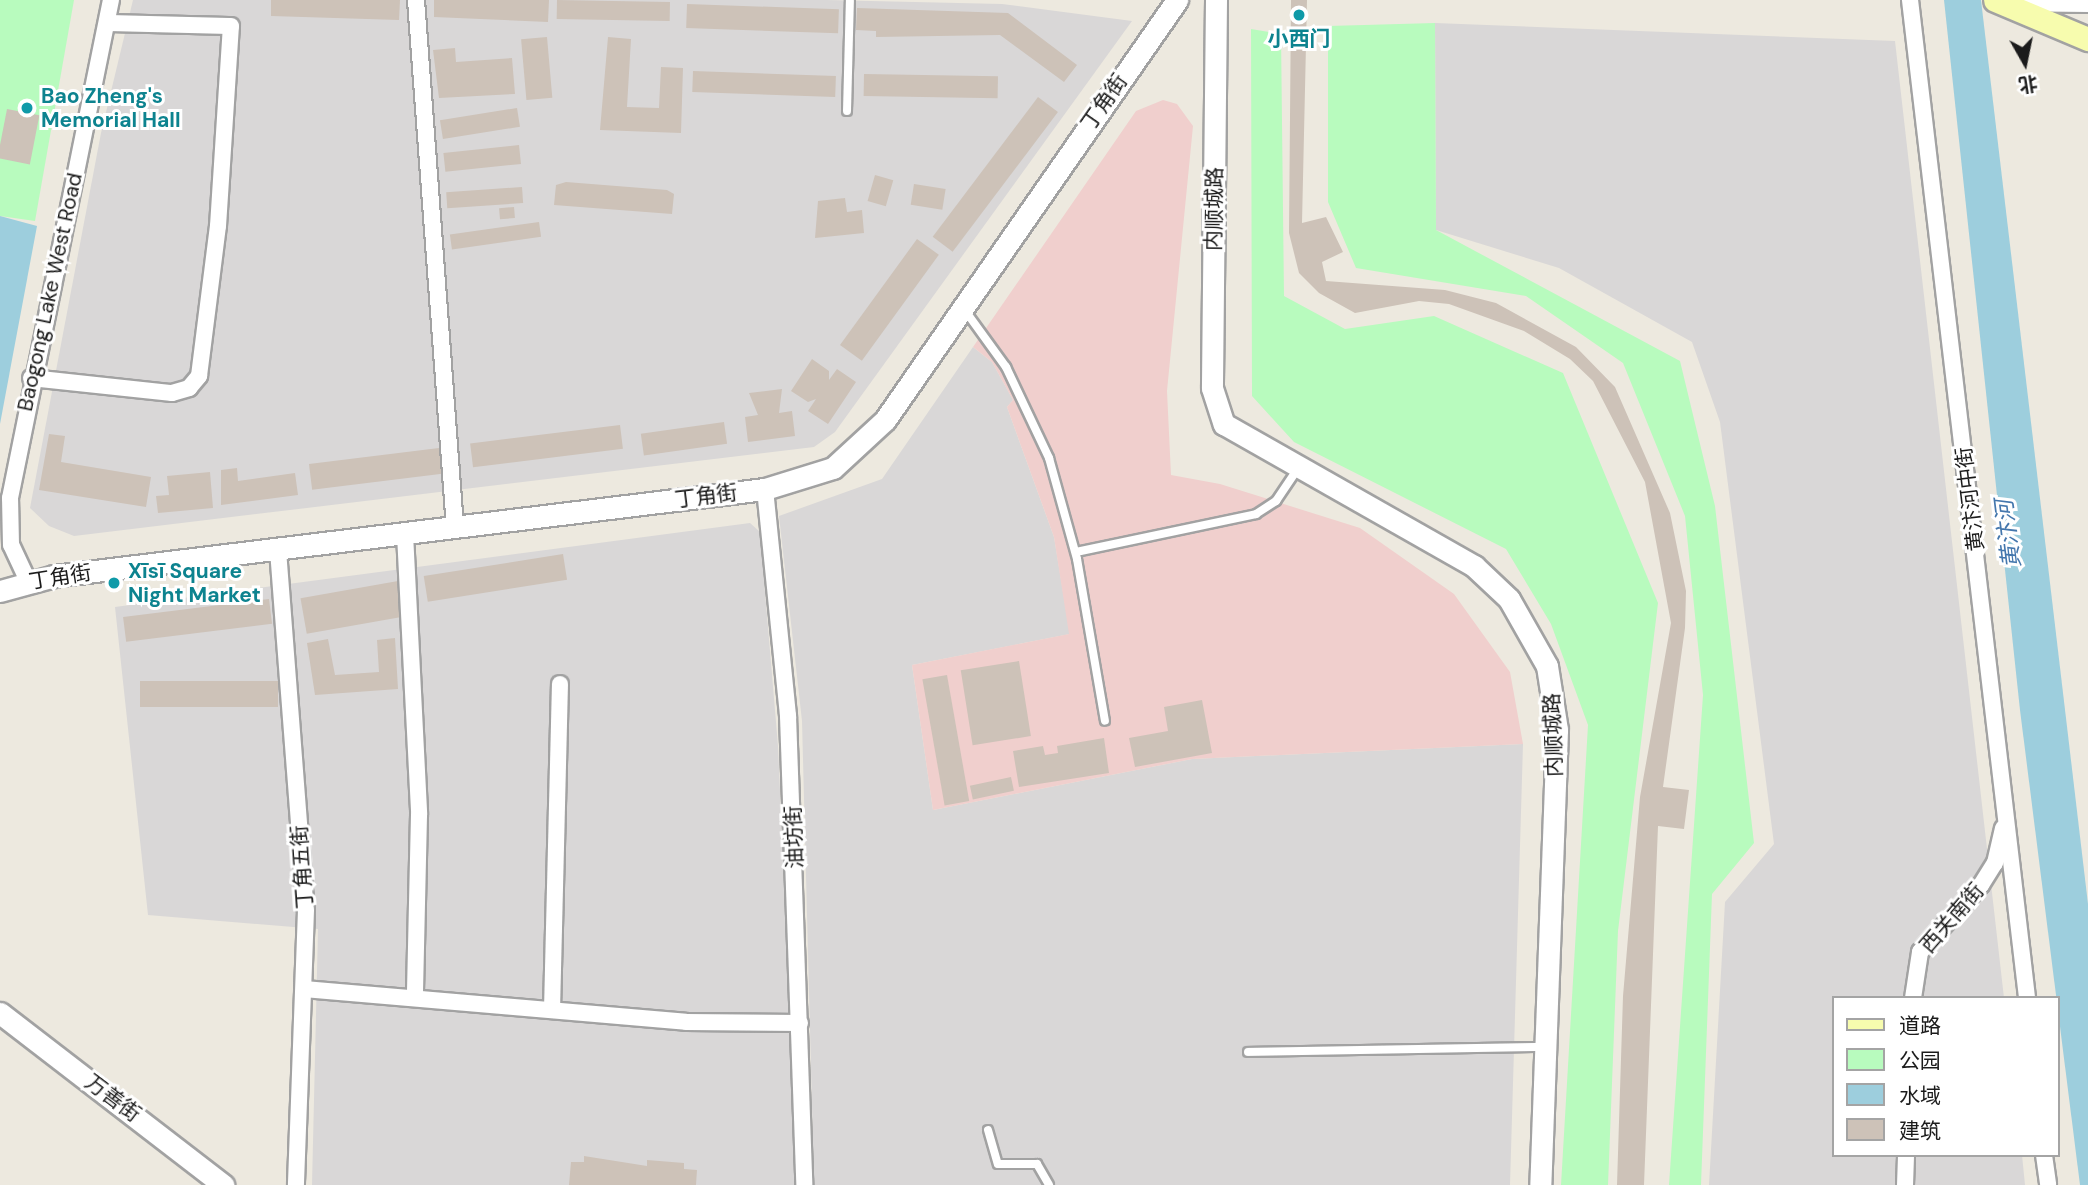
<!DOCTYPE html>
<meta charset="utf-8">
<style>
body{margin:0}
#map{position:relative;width:2088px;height:1185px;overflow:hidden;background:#ede9df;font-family:"DM Sans","Noto Sans SC",sans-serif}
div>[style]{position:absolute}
.residential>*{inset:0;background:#d9d7d7}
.commercial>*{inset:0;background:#f0cfcd}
.park>*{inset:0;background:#b8fbbe}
.water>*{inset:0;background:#9dcedd}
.building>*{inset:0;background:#cdc2b8;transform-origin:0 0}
.roads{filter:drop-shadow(2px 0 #a2a2a2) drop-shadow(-2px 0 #a2a2a2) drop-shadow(0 2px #a2a2a2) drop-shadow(0 -2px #a2a2a2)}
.service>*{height:8px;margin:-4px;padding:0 4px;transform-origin:4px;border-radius:4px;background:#fff}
.minor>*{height:16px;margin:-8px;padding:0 8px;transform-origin:8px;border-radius:8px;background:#fff}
.tertiary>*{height:21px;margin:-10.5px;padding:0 10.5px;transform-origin:10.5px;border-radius:10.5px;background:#fff}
.secondary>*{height:23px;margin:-11.5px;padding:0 11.5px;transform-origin:11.5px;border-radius:11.5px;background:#f7fcae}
.dots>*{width:19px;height:19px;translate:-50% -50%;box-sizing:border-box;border:4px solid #fff;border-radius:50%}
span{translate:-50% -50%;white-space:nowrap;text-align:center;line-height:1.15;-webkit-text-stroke:6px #fff;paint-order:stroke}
.culture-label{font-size:21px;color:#0d838f;font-weight:700}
.left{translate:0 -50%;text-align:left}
.street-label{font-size:21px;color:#1b1b1b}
.water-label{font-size:23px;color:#4477ad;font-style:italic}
.legend{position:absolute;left:1832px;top:996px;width:228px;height:161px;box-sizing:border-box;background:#fff;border:2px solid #a4a4a4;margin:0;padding:9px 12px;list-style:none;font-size:21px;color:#1b1b1b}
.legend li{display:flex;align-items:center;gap:14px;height:35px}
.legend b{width:35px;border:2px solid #a4a4a4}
.north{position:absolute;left:1990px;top:28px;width:70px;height:70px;-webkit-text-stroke:5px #fff;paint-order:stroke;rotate:171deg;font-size:19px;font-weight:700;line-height:28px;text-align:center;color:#1b1b1b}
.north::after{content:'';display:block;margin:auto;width:24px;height:32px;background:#1b1b1b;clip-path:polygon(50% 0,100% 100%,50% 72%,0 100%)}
</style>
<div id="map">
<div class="residential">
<div style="clip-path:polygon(133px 0,827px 0,1002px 4px,1132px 21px,835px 432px,814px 447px,74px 536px,49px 526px,30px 508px,101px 133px)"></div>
<div style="clip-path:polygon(1435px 23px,1895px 41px,2004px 998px,1834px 998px,1834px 1155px,2022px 1155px,2025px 1185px,1709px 1185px,1725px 902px,1774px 844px,1720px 422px,1692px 342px,1559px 268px,1436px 230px)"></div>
<div style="clip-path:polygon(973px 347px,992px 362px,1013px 400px,1007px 407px,1054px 537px,1070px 634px,912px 665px,933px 810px,1192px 759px,1523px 744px,1510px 1185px,814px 1185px,802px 721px,779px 516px,882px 479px)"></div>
<div style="clip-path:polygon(750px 523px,760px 532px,778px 746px,798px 1185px,312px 1185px,318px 929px,148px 915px,115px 607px)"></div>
</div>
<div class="commercial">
<div style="clip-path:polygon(1163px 100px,1177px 104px,1193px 126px,1167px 391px,1171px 475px,1220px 484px,1360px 528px,1454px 594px,1510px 672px,1523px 744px,1192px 759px,933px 810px,912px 665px,1069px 634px,1054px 537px,1007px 407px,1013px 400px,992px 362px,973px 347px,1136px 111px)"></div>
</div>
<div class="park">
<div style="clip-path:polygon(0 0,74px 0,35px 221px,0 216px)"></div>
<div style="clip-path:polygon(1435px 23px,1436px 230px,1680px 361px,1715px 506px,1754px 843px,1712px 894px,1701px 1185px,1669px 1185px,1703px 695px,1685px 516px,1623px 363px,1526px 296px,1356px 268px,1328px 202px,1328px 26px)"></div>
<div style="clip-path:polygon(1251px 29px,1281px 34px,1284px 296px,1345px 329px,1434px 316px,1563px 373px,1658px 603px,1618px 931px,1608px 1185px,1561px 1185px,1588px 725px,1551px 624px,1506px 549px,1294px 442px,1252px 396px)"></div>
</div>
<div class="water">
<div style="clip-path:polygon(1944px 0,1981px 0,2088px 904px,2088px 1185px,2080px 1185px,2020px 710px)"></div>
<div style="clip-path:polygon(0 216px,37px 226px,0 424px)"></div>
</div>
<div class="building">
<div style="clip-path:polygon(271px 0,400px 0,399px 20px,271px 16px)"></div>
<div style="clip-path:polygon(434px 0,549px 0,548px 22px,434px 17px)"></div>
<div style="left:557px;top:0;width:113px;height:19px;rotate:1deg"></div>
<div style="clip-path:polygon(1291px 0,1307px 0,1302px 223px,1326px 217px,1343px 252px,1322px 262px,1326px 281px,1445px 290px,1496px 303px,1576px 347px,1615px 387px,1670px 513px,1686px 591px,1685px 628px,1663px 787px,1689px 790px,1684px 829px,1658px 826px,1644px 1185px,1617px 1185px,1623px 996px,1640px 797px,1671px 623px,1645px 482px,1593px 381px,1570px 359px,1524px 331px,1449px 304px,1419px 301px,1355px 313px,1319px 293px,1299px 273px,1289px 233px)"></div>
<div style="left:687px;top:4px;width:152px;height:24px;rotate:2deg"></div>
<div style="clip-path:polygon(857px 8px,1008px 13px,1077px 65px,1064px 82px,1000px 35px,876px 37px,876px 31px,856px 30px)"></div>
<div style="left:547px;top:37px;width:61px;height:26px;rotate:85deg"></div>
<div style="clip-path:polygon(608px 37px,631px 39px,627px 107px,659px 108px,661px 67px,683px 68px,681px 133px,600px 130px)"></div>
<div style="clip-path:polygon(455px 48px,456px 62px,512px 58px,515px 94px,439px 98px,433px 50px)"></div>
<div style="left:693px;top:71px;width:143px;height:21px;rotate:2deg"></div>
<div style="left:864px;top:74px;width:134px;height:22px;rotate:1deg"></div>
<div style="left:1038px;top:97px;width:25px;height:175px;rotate:37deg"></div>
<div style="left:517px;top:108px;width:19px;height:78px;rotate:81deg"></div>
<div style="left:7px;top:109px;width:33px;height:50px;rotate:11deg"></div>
<div style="left:519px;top:145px;width:19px;height:76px;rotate:84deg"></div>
<div style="left:875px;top:175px;width:19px;height:27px;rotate:16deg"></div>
<div style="clip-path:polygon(566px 182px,667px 190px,674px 194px,672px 214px,554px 205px,556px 185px)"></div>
<div style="left:914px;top:184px;width:32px;height:21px;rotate:9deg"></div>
<div style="left:522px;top:187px;width:16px;height:76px;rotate:86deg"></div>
<div style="clip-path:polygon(845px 198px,847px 212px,862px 210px,864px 233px,815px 238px,818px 201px)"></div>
<div style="left:514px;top:207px;width:11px;height:15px;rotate:85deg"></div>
<div style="left:539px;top:222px;width:15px;height:90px;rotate:82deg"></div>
<div style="left:917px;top:239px;width:27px;height:131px;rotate:36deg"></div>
<div style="clip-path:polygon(812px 359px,829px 371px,829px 380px,837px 369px,856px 382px,828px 424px,808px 411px,816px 399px,808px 402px,791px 391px)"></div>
<div style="clip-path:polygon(782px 389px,779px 413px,792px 411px,795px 436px,748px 442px,745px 417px,758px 415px,749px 393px)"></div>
<div style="left:724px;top:422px;width:22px;height:84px;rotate:82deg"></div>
<div style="left:620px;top:425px;width:24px;height:151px;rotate:83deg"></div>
<div style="clip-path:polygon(49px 434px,65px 436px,61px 462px,151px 477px,146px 507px,39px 490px)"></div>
<div style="left:439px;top:448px;width:26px;height:131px;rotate:83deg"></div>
<div style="clip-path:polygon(237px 468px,238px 481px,295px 473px,298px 495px,221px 505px,221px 470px)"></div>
<div style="clip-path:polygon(210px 472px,213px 508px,158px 513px,156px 496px,169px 495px,167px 476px)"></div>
<div style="left:563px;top:554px;width:26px;height:141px;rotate:81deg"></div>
<div style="left:398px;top:581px;width:36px;height:99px;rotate:80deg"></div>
<div style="left:269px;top:599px;width:25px;height:147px;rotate:83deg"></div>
<div style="clip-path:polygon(395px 638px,398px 689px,315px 695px,307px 643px,328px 639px,335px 675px,379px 672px,377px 640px)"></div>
<div style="left:1019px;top:661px;width:76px;height:59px;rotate:81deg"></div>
<div style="left:947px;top:675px;width:128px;height:25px;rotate:80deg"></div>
<div style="left:278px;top:681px;width:26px;height:138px;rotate:90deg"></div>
<div style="clip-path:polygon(1202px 700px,1212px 753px,1135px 767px,1129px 738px,1168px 731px,1164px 707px)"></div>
<div style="clip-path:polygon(1104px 738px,1109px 773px,1019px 787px,1013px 751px,1043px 746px,1045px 755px,1058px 753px,1057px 746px)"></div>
<div style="left:1011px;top:777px;width:14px;height:42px;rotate:78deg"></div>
<div style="clip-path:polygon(584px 1156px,647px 1166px,647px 1160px,684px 1163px,684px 1169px,697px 1170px,696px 1185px,569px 1185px,571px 1162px,584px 1162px)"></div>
</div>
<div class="roads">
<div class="service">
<div style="left:847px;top:111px;width:111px;rotate:-88.5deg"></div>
<div style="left:964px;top:309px;width:72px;rotate:54.1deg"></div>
<div style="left:1006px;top:367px;width:101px;rotate:64.7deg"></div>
<div style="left:1049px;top:458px;width:105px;rotate:74.5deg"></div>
<div style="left:1077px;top:559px;width:164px;rotate:80.2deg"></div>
<div style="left:1076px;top:552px;width:184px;rotate:-11.9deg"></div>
<div style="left:1256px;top:514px;width:24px;rotate:-33deg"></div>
<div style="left:1276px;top:501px;width:37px;rotate:-56deg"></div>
<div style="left:1248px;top:1052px;width:297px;rotate:-1deg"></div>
<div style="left:988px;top:1130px;width:35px;rotate:74deg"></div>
<div style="left:998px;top:1164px;width:39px"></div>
<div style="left:1037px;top:1164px;width:24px;rotate:60deg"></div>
</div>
<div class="minor">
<div style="left:416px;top:0;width:528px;rotate:85.77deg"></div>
<div style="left:1910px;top:0;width:1005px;rotate:83.31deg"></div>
<div style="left:31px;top:378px;width:142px;rotate:6.1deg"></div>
<div style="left:172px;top:393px;width:18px;rotate:-16deg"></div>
<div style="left:189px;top:388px;width:16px;rotate:-50deg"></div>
<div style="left:199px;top:376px;width:151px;rotate:-82.8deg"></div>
<div style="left:218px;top:226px;width:200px;rotate:-86.3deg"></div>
<div style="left:231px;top:26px;width:124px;rotate:-178.6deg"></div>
<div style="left:765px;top:489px;width:228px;rotate:84.2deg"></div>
<div style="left:788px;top:716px;width:469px;rotate:88deg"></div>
<div style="left:405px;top:534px;width:281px;rotate:87.1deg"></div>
<div style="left:419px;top:815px;width:183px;rotate:91.3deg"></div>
<div style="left:278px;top:550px;width:361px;rotate:85.6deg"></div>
<div style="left:306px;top:910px;width:275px;rotate:92.1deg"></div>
<div style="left:28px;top:581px;width:40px;rotate:-115deg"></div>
<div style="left:11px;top:545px;width:47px;rotate:-91.2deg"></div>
<div style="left:10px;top:498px;width:508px;rotate:-78.54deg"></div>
<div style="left:304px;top:989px;width:383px;rotate:4.9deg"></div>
<div style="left:686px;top:1022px;width:114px;rotate:0.5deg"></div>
<div style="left:1913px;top:998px;width:47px;rotate:-81.3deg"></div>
<div style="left:1920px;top:952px;width:91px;rotate:-47.7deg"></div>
<div style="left:1981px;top:885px;width:26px;rotate:-58deg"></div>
<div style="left:1995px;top:863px;width:36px;rotate:-77deg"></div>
<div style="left:552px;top:1010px;width:326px;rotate:-88.6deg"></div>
<div style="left:2044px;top:1155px;width:30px;rotate:82deg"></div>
<div style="left:1905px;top:1185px;width:30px;rotate:-88deg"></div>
</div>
<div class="tertiary">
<div style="left:1216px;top:0;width:388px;rotate:90.6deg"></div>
<div style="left:1212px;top:388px;width:38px;rotate:72deg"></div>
<div style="left:1224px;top:424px;width:288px;rotate:29.6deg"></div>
<div style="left:1474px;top:566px;width:48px;rotate:43.3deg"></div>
<div style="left:1509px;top:599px;width:77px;rotate:60.4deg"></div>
<div style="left:1547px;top:666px;width:65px;rotate:81.1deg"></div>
<div style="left:1557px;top:730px;width:455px;rotate:92.1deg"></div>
<div style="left:1998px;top:0;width:90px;rotate:0.6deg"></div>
<div style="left:0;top:591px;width:56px;rotate:-15.5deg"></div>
<div style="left:54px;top:576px;width:716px;rotate:-6.98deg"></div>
<div style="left:765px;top:489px;width:71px;rotate:-17.2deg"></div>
<div style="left:833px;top:468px;width:71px;rotate:-42.7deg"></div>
<div style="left:885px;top:420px;width:512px;rotate:-55.19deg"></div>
<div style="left:0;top:1013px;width:282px;rotate:37.6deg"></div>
</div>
<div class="secondary">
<div style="left:1995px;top:0;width:101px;rotate:22.8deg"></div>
</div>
</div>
<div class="dots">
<div style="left:1299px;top:15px;background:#0f9aa8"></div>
<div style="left:27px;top:108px;background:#0f9aa8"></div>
<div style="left:114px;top:583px;background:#0f9aa8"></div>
</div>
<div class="culture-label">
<span style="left:1299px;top:39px">小西门</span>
<span class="left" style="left:41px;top:108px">Bao Zheng's<br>Memorial Hall</span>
<span class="left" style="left:128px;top:583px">Xīsī Square<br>Night Market</span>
</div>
<div class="street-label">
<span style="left:1104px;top:102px;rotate:-55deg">丁角街</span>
<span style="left:1214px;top:209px;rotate:-89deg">内顺城路</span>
<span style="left:50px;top:292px;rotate:-78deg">Baogong Lake West Road</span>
<span style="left:706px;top:496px;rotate:-7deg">丁角街</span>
<span style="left:1970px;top:499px;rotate:-97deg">黄汴河中街</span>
<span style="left:60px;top:577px;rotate:-9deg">丁角街</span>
<span style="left:1553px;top:735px;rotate:-92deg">内顺城路</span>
<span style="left:794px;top:837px;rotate:-92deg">油坊街</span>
<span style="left:302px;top:867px;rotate:-94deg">丁角五街</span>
<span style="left:1952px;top:918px;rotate:-49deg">西关南街</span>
<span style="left:113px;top:1098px;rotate:37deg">万善街</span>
</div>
<div class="water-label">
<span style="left:2008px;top:534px;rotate:-97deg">黄汴河</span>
</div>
<ul class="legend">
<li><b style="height:9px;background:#f7fcae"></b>道路</li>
<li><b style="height:19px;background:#b8fbbe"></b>公园</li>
<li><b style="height:19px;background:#9dcedd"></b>水域</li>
<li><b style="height:19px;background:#cdc2b8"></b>建筑</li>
</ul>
<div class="north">北</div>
</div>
